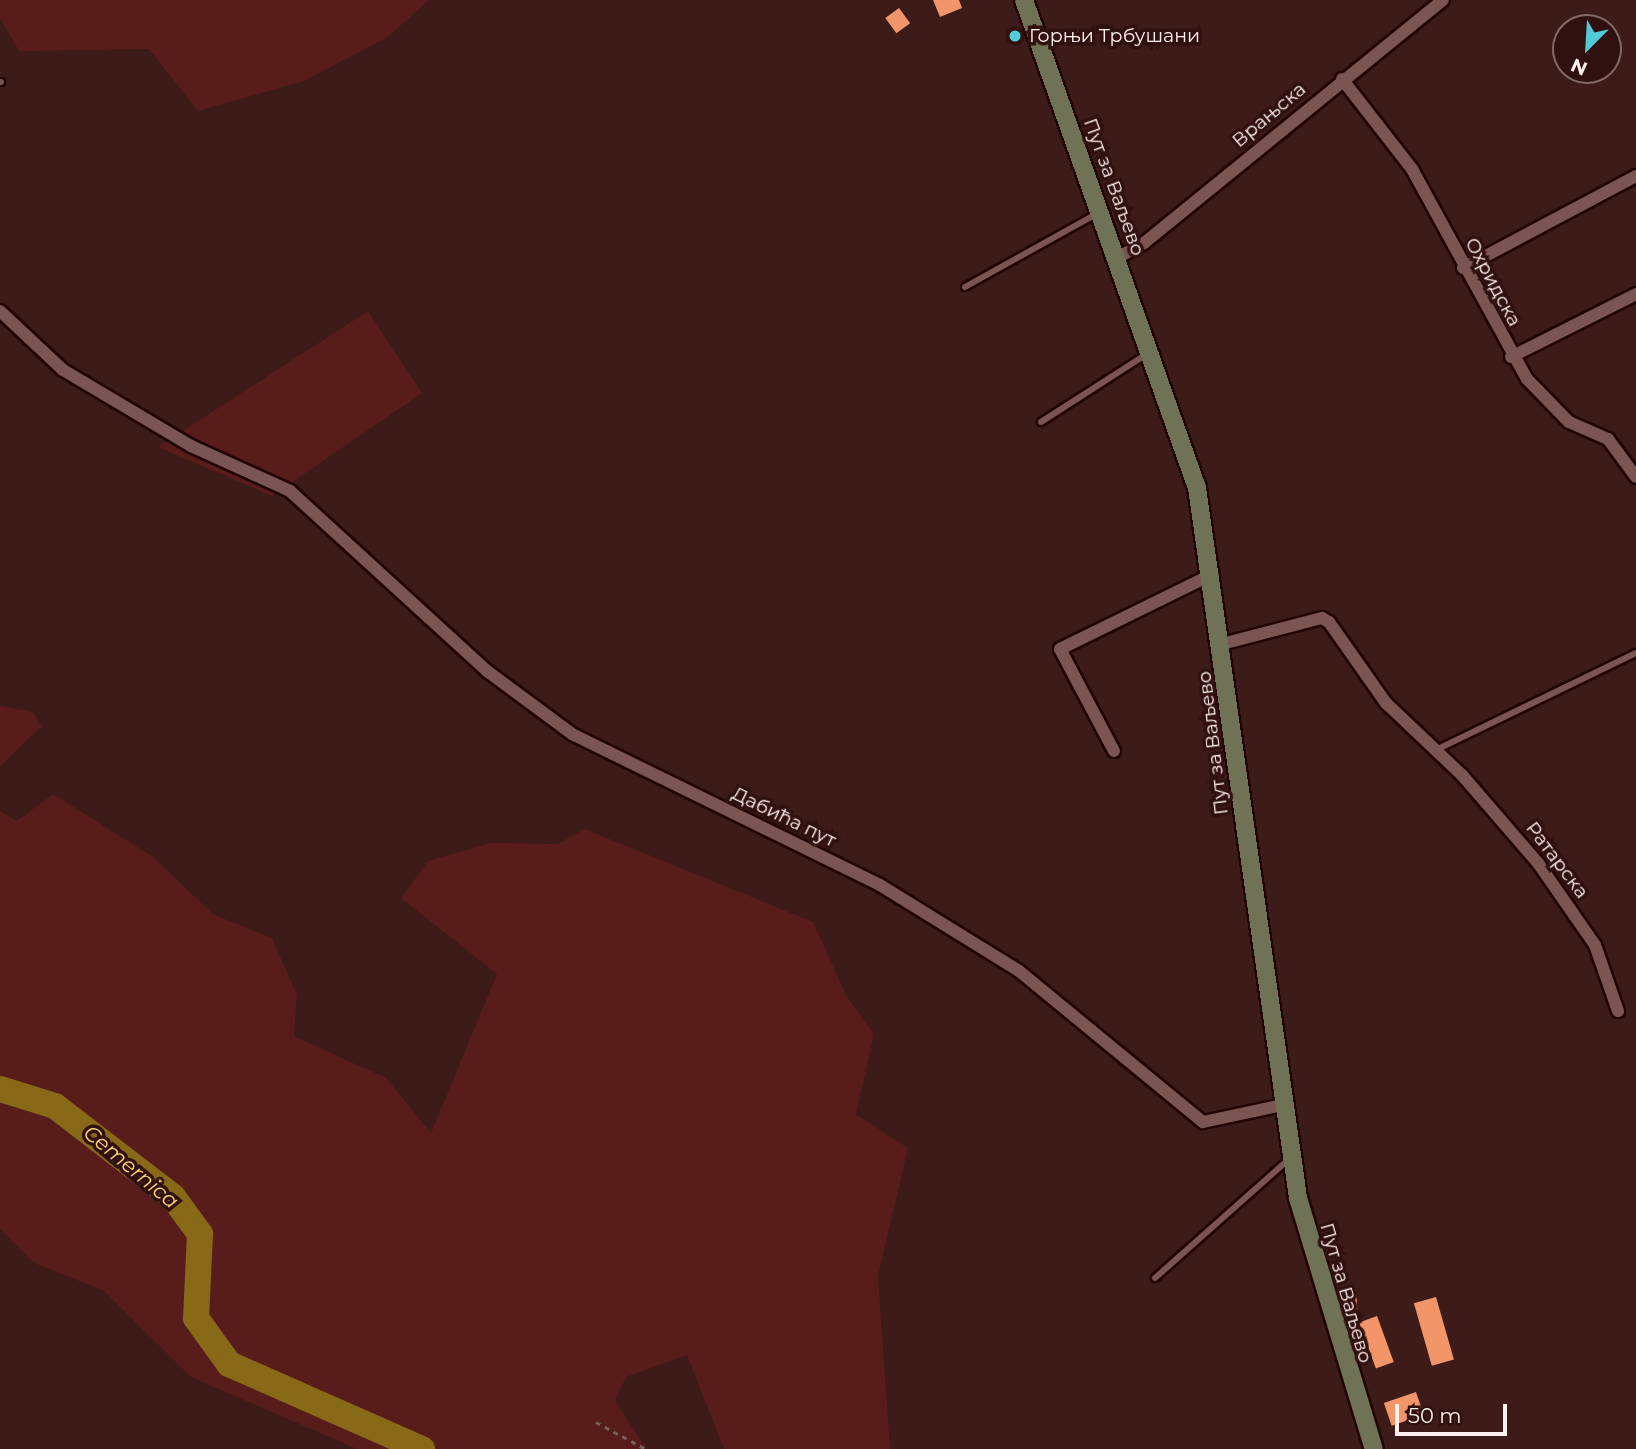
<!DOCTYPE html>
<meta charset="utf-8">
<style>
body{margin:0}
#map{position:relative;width:1636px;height:1449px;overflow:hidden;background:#3c1b18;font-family:Montserrat,sans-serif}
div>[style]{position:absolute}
.green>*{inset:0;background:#581c1a}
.river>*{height:26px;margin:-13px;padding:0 13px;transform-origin:13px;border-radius:13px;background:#886918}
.building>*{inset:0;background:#f2966a;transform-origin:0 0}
.path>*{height:2.5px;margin-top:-1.25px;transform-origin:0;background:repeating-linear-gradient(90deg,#795e5b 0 5px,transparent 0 10px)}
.roads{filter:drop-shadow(2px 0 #210404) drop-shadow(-2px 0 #210404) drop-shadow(0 2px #210404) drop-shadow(0 -2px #210404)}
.service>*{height:6px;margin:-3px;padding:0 3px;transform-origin:3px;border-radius:3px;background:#7b5551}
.minor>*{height:12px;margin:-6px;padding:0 6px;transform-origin:6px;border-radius:6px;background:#7b5551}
.secondary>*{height:18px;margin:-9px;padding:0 9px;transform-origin:9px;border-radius:9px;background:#707256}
.dots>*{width:19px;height:19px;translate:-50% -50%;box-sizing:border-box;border:4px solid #31110f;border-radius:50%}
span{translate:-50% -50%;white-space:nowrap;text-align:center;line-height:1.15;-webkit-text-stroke:7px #31110f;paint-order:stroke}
.poi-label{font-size:19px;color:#fef0ee}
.left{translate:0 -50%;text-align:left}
.street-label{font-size:19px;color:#fef0ee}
.water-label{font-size:21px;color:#fed372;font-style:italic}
.north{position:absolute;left:1552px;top:14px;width:70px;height:70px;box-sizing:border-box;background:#31110f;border:2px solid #836a68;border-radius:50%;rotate:204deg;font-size:19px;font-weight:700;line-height:28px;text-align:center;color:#fef0ee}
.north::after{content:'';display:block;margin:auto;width:24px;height:32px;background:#52cbd9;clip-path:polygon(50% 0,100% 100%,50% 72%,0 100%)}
.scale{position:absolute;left:1395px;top:1404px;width:112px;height:32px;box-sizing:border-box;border:4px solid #fef0ee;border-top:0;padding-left:9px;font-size:21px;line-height:24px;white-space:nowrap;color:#fef0ee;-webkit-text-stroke:5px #31110f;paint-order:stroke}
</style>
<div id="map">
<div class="green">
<div style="clip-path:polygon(0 0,429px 0,388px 37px,304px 81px,198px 111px,149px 49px,19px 51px,0 18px)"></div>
<div style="clip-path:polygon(368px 311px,422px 393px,272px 496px,158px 447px)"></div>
<div style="clip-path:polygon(0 706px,33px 712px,42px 726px,0 767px)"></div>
<div style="clip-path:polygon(53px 794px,152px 856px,213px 914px,272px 938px,297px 995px,294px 1036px,386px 1078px,431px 1133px,497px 974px,401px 898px,428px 861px,490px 843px,557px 844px,585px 829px,813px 922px,847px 997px,874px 1034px,856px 1114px,908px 1148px,878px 1276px,890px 1449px,724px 1449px,687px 1355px,626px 1377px,615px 1400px,646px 1449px,357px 1449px,191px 1377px,104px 1291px,34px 1263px,0 1229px,0 811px,17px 821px)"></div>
</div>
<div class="river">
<div style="left:0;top:1089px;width:58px;rotate:17.2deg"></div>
<div style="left:55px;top:1106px;width:149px;rotate:37.6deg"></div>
<div style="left:173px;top:1197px;width:46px;rotate:53.9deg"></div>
<div style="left:200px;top:1234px;width:84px;rotate:92.7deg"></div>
<div style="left:196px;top:1318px;width:57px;rotate:54.3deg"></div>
<div style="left:229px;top:1364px;width:211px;rotate:23.8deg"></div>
</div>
<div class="building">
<div style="clip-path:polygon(933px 0,959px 0,962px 8px,940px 17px)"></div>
<div style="left:899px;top:8px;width:19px;height:17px;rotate:54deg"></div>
<div style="clip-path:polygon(1356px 1290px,1358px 1318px,1341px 1319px,1333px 1291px)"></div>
<div style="left:1436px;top:1297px;width:65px;height:23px;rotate:74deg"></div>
<div style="left:1377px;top:1316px;width:49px;height:19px;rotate:70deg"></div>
<div style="left:1416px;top:1392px;width:24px;height:34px;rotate:71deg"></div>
</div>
<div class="path">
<div style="left:596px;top:1422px;width:57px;rotate:28.4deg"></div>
</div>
<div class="roads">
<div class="service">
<div style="left:0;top:82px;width:1px"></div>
<div style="left:965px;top:287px;width:150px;rotate:-29.1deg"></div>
<div style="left:1041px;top:422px;width:126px;rotate:-32.7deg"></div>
<div style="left:1436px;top:750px;width:222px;rotate:-25.9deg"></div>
<div style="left:1155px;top:1278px;width:179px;rotate:-41.6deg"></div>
</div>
<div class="minor">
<div style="left:1342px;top:79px;width:114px;rotate:52.1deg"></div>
<div style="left:1412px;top:169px;width:239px;rotate:61.3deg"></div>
<div style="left:1527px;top:379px;width:60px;rotate:45.7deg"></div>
<div style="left:1569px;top:422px;width:43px;rotate:23.6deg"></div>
<div style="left:1608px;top:439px;width:47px;rotate:53.6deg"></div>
<div style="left:1117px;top:258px;width:31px;rotate:-29deg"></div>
<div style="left:1144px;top:243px;width:385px;rotate:-39.1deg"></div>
<div style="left:1463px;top:268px;width:196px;rotate:-28deg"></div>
<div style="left:0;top:311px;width:86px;rotate:43.1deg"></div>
<div style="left:63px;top:370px;width:149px;rotate:30.7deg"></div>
<div style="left:191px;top:446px;width:109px;rotate:24.4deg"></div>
<div style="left:290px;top:491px;width:267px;rotate:42.4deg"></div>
<div style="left:487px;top:671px;width:106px;rotate:36.5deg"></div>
<div style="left:572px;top:734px;width:343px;rotate:26.1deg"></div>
<div style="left:880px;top:885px;width:163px;rotate:31.7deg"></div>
<div style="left:1019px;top:971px;width:238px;rotate:39.4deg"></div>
<div style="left:1203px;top:1122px;width:81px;rotate:-12.1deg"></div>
<div style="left:1511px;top:357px;width:140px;rotate:-26.7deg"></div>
<div style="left:1222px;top:644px;width:103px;rotate:-14.6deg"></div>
<div style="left:1322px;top:618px;width:8px;rotate:30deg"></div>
<div style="left:1329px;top:622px;width:99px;rotate:54.9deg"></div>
<div style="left:1386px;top:703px;width:105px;rotate:43.5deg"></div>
<div style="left:1462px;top:775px;width:116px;rotate:49.2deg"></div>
<div style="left:1538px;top:863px;width:100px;rotate:55.2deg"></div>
<div style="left:1595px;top:945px;width:70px;rotate:70.8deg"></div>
<div style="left:1114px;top:751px;width:115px;rotate:-117.9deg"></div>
<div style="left:1060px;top:649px;width:170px;rotate:-26.1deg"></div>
</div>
<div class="secondary">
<div style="left:1024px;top:0;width:518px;rotate:70.48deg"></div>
<div style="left:1197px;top:488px;width:717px;rotate:81.9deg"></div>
<div style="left:1298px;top:1198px;width:262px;rotate:73.2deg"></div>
</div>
</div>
<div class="dots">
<div style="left:1015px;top:36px;background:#52cbd9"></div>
</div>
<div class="poi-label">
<span class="left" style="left:1029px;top:36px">Горњи Трбушани</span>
</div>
<div class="street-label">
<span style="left:1269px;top:115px;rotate:-40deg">Врањска</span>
<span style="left:1114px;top:187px;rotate:70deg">Пут за Ваљево</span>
<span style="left:1493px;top:282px;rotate:62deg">Охридска</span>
<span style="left:1213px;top:743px;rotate:-97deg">Пут за Ваљево</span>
<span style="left:784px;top:817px;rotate:26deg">Дабића пут</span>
<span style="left:1557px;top:860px;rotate:53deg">Ратарска</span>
<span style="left:1346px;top:1293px;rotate:74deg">Пут за Ваљево</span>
</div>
<div class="water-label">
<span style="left:131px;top:1167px;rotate:40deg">Cemernica</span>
</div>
<div class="north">N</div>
<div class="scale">50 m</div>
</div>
